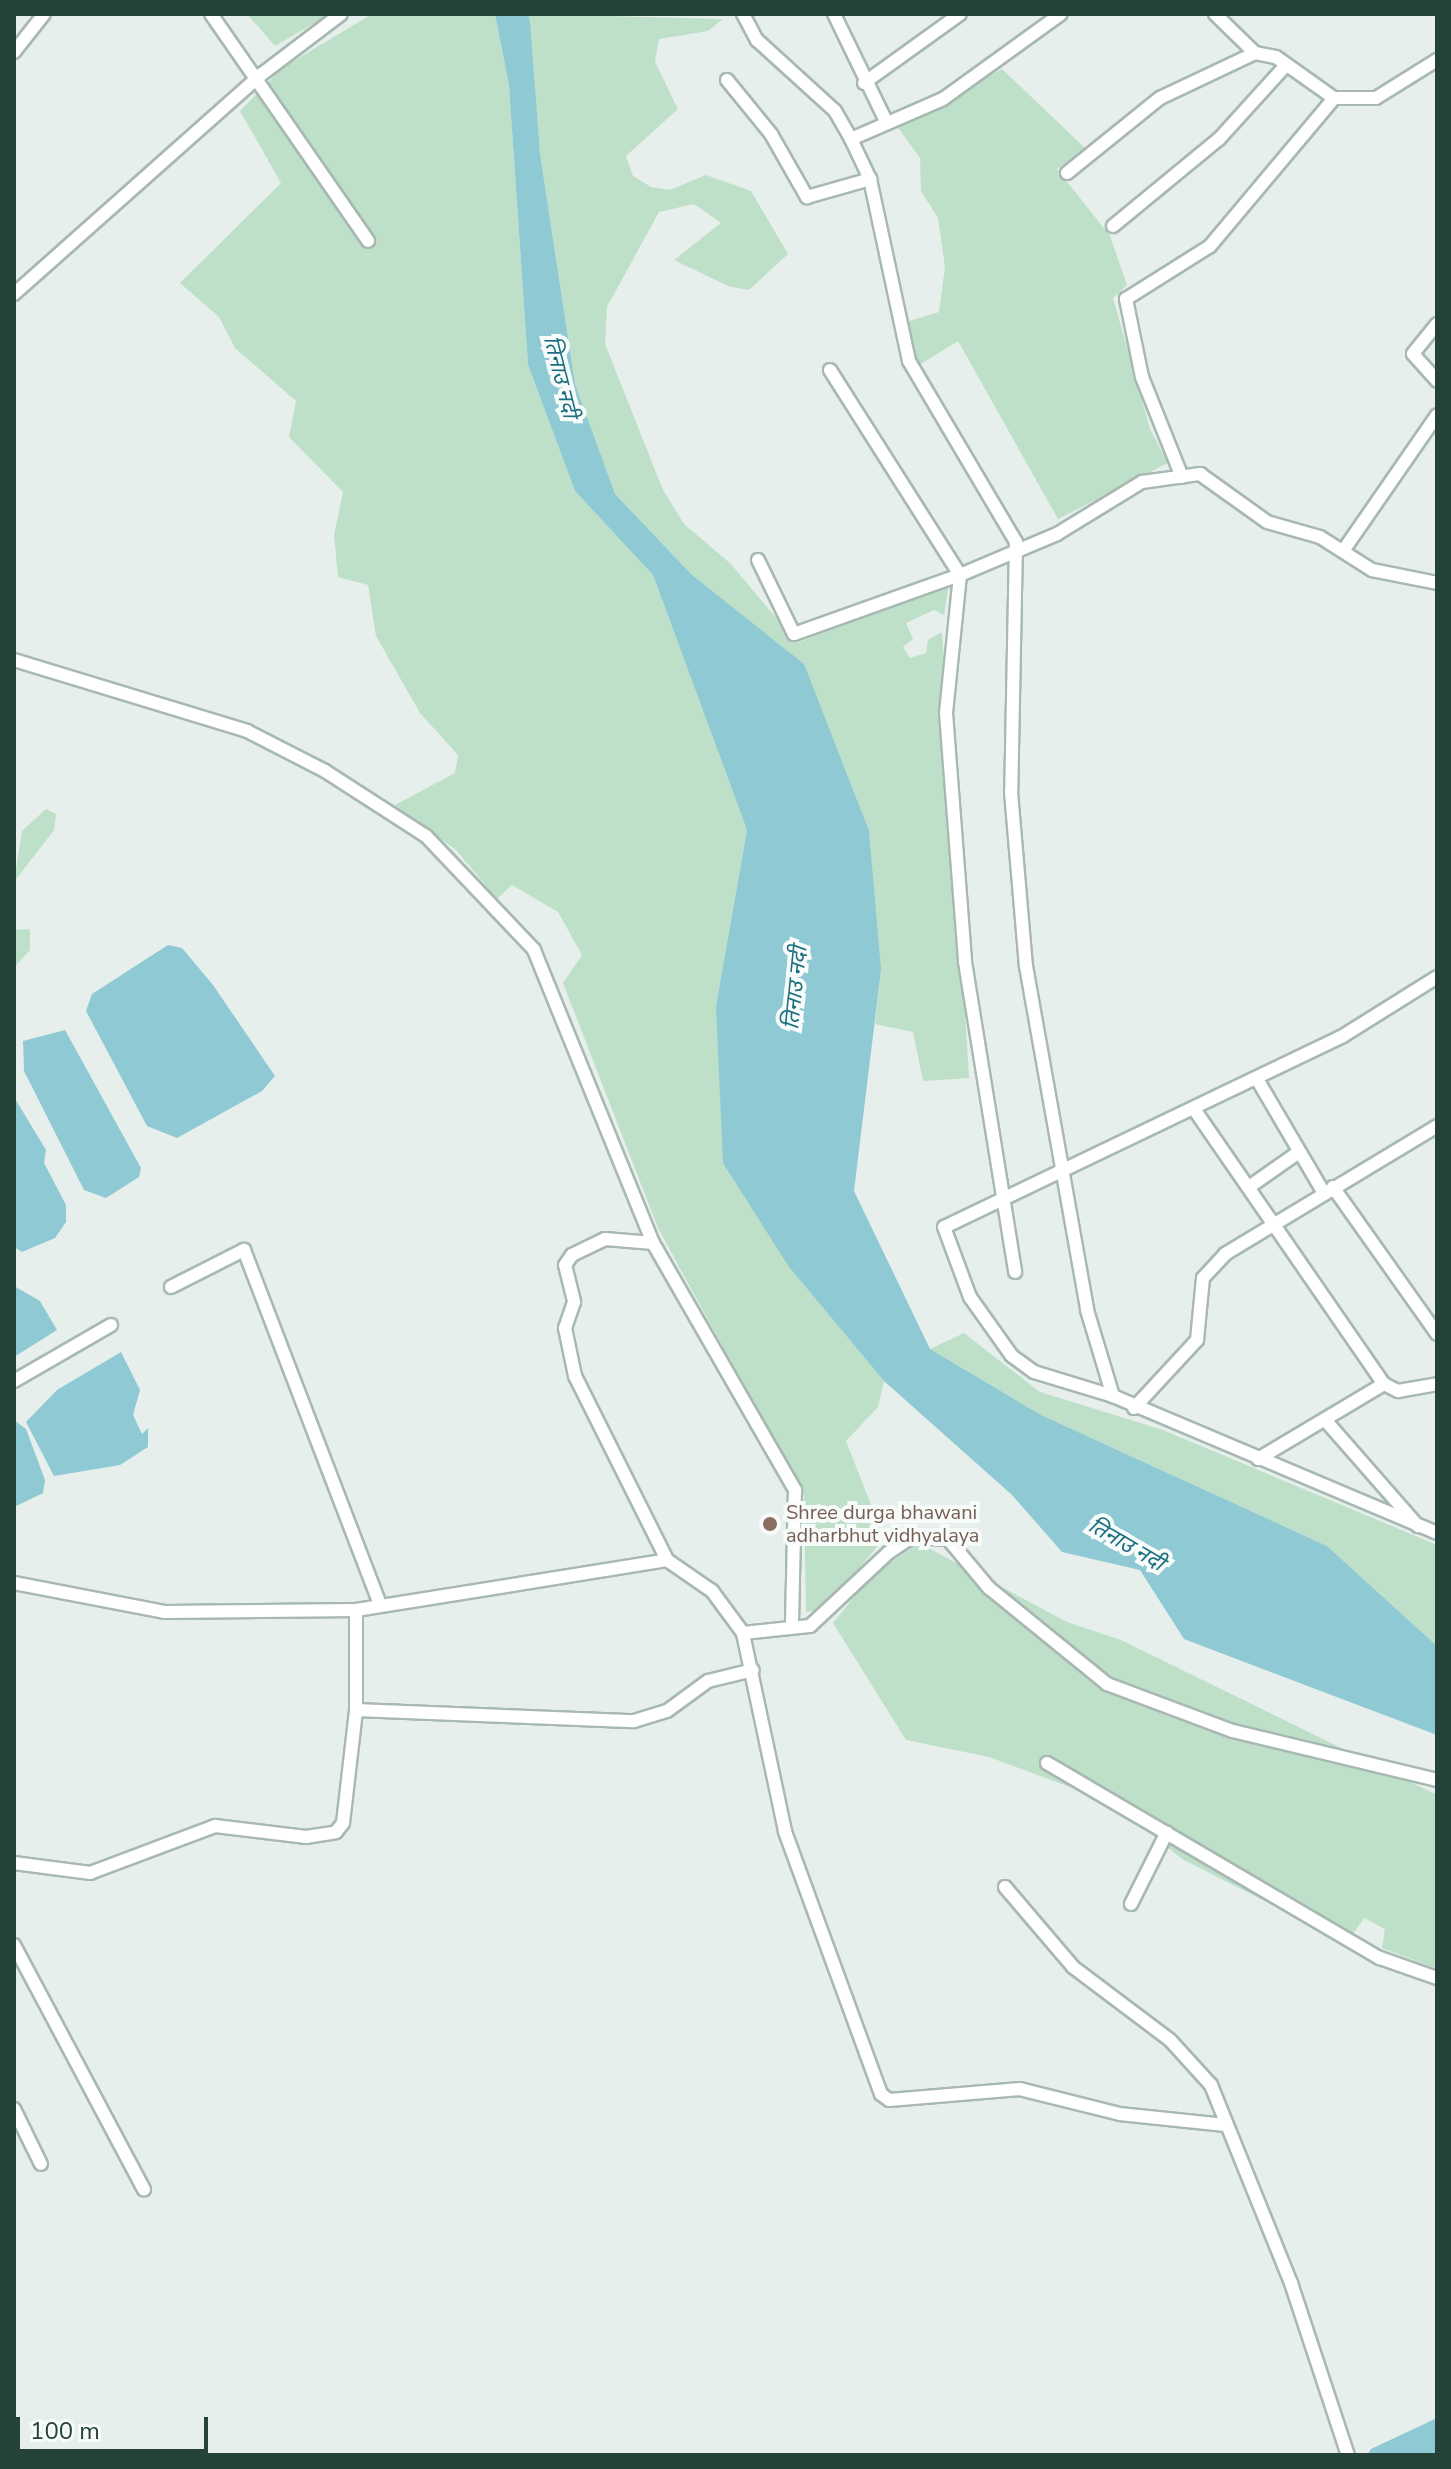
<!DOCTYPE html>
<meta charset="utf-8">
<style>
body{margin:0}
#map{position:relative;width:1451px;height:2469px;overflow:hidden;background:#e6efeb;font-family:"Nunito Sans","Noto Sans Devanagari",sans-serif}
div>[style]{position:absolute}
.green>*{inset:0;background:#bfe0c8}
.water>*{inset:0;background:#8ec9d4}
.roads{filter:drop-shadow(2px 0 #a8b8b2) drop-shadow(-2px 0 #a8b8b2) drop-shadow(0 2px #a8b8b2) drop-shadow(0 -2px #a8b8b2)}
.minor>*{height:12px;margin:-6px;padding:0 6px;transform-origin:6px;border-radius:6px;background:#fff}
.dots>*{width:22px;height:22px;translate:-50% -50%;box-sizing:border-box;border:4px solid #f7fbf9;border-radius:50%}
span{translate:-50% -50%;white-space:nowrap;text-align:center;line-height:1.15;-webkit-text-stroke:8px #f7fbf9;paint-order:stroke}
.education-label{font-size:20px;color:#785e54}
.left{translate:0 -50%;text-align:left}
.water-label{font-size:22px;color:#1c6f80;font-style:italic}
.frame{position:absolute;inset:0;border:16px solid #24423a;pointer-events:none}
.scale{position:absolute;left:16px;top:2417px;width:192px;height:36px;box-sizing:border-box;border:4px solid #24423a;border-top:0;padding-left:10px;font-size:24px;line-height:28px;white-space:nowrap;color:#24423a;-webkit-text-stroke:6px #f7fbf9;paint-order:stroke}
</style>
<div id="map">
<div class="green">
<div style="clip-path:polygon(247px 14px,330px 14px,275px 46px)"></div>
<div style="clip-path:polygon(372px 14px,495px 14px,509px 85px,528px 365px,575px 491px,653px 575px,747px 830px,716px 1006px,789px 1267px,884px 1381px,878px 1407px,846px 1441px,884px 1538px,826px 1609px,806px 1612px,804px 1496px,658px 1228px,563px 983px,582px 955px,558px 912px,512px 885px,497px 899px,456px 850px,395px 805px,455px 773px,458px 755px,420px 713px,376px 636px,368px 585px,338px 577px,334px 535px,343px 492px,289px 437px,296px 401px,235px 348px,219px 317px,180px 283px,281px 183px,240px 111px,282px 68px)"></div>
<div style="clip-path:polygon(528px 14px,723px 19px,708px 31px,659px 39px,655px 62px,678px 109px,626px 156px,633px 176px,651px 187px,670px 190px,706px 175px,751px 191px,788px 254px,749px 290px,728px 286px,674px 260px,721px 223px,694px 204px,659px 212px,607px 307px,605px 344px,663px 490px,684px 524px,731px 564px,797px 643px,949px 584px,944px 615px,934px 610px,906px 623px,913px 639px,903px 647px,910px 658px,926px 653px,928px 640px,942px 632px,969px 1078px,923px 1081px,913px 1032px,875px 1024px,881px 970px,692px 575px,615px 494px,575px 384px,540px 153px)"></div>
<div style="clip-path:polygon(1002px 69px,1085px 148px,1057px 169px,1110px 236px,1127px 285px,1113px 298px,1150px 429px,1168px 463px,1058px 519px,958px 341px,916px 367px,906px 322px,939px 312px,945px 267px,938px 218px,921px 191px,920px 158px,897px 126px)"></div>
<div style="clip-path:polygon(46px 809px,56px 814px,54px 830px,14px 882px,22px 831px)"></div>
<div style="clip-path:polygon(30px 929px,30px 950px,14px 968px,14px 930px)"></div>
<div style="clip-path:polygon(964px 1333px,1040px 1392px,1163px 1430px,1437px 1545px,1437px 1646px,1327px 1546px,1041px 1415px,930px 1349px)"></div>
<div style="clip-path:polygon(919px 1543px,1067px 1622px,1121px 1640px,1437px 1795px,1437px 1969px,1382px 1948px,1385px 1929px,1364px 1918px,1347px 1943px,1182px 1859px,1113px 1803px,989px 1757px,906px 1740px,833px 1623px,871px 1576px)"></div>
</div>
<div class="water">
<div style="clip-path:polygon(495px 14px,528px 14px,530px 22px,540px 153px,575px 384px,615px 494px,692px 575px,804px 664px,869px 831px,881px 970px,854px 1191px,930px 1349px,1041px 1415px,1327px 1546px,1437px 1646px,1437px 1735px,1184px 1639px,1140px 1570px,1062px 1552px,1012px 1495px,884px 1381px,789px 1267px,723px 1163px,716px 1006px,747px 830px,653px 575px,575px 491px,528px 365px,509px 85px)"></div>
<div style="clip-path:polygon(168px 945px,182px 948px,213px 985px,275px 1076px,262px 1091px,177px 1138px,147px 1126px,86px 1011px,92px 994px)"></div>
<div style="clip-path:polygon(65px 1030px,141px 1168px,139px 1177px,106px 1198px,84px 1190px,24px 1071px,23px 1041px)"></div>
<div style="clip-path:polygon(14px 1097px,46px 1150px,44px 1163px,66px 1205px,66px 1222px,55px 1238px,22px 1252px,14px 1247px)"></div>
<div style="clip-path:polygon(14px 1286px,40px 1301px,57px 1330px,14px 1357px)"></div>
<div style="clip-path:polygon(121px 1352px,140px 1390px,133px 1415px,142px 1434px,148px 1428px,148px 1447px,120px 1465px,54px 1476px,26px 1422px,57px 1390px)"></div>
<div style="clip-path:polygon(14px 1420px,26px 1429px,45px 1480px,43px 1493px,14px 1507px)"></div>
<div style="clip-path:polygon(1437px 2418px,1437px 2455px,1367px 2455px,1371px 2449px)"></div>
</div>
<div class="roads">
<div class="minor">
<div style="left:211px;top:14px;width:276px;rotate:55.3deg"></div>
<div style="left:743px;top:14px;width:30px;rotate:62deg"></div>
<div style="left:757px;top:40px;width:105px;rotate:42.3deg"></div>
<div style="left:835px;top:111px;width:32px;rotate:60deg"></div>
<div style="left:851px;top:139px;width:44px;rotate:64.6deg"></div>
<div style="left:870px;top:179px;width:186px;rotate:77.9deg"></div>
<div style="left:909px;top:361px;width:210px;rotate:59.4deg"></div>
<div style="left:1016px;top:542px;width:250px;rotate:91.1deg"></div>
<div style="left:1011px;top:792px;width:175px;rotate:85.1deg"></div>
<div style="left:1026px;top:966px;width:349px;rotate:79.9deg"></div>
<div style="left:1087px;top:1310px;width:90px;rotate:73.2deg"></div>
<div style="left:834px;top:14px;width:119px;rotate:64.1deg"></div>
<div style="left:1215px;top:14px;width:56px;rotate:44.3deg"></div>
<div style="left:1255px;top:53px;width:21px;rotate:11deg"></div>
<div style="left:1276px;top:57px;width:71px;rotate:35.3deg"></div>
<div style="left:1334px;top:98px;width:42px"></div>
<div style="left:1376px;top:98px;width:72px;rotate:-31.9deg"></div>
<div style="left:14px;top:52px;width:48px;rotate:-51.7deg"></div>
<div style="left:727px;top:80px;width:70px;rotate:50.8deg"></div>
<div style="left:771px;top:134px;width:73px;rotate:60.3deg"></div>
<div style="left:807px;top:197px;width:66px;rotate:-15.9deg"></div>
<div style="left:864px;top:83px;width:118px;rotate:-35.7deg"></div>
<div style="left:851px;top:139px;width:100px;rotate:-23.5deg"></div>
<div style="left:943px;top:99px;width:145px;rotate:-35.8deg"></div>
<div style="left:1067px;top:173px;width:119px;rotate:-38.9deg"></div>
<div style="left:1160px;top:98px;width:105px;rotate:-25.3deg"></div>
<div style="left:1113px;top:226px;width:137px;rotate:-39.4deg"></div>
<div style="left:1219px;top:139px;width:100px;rotate:-47.8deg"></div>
<div style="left:14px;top:294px;width:332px;rotate:-41.6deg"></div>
<div style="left:262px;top:74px;width:99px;rotate:-37.2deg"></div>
<div style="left:1437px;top:324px;width:38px;rotate:129deg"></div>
<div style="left:1413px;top:354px;width:36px;rotate:48deg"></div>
<div style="left:830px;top:370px;width:243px;rotate:57.6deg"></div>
<div style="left:960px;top:575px;width:105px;rotate:-22.9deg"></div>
<div style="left:1057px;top:534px;width:100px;rotate:-31.5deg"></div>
<div style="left:1142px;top:482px;width:59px;rotate:-7.9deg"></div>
<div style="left:1200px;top:474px;width:82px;rotate:35.6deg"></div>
<div style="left:1267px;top:522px;width:55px;rotate:15.8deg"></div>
<div style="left:1320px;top:537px;width:62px;rotate:32.4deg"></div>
<div style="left:1372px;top:570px;width:66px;rotate:11.3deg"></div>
<div style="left:1182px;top:477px;width:108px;rotate:-111.8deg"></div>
<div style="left:1142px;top:377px;width:80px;rotate:-101.6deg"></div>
<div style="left:1126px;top:299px;width:99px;rotate:-32.2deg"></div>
<div style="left:1210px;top:246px;width:193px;rotate:-50deg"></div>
<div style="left:1343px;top:551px;width:165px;rotate:-55.3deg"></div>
<div style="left:758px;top:560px;width:82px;rotate:64.1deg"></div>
<div style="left:794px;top:634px;width:176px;rotate:-19.6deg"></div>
<div style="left:960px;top:575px;width:139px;rotate:95.8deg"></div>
<div style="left:946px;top:713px;width:250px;rotate:85.6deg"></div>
<div style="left:965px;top:962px;width:314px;rotate:80.8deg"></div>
<div style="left:14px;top:660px;width:244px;rotate:16.9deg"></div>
<div style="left:247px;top:731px;width:88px;rotate:27.1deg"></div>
<div style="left:325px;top:771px;width:120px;rotate:32.8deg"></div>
<div style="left:426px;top:836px;width:157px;rotate:46.5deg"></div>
<div style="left:534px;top:950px;width:316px;rotate:67.9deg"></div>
<div style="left:653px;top:1243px;width:285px;rotate:60.1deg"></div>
<div style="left:795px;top:1490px;width:137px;rotate:91.3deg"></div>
<div style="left:1437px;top:977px;width:111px;rotate:147.9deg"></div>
<div style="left:1343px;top:1036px;width:442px;rotate:154.4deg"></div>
<div style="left:944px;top:1227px;width:75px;rotate:69.6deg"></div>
<div style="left:970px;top:1297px;width:72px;rotate:54.6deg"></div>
<div style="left:1012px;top:1356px;width:27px;rotate:36deg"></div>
<div style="left:1034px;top:1372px;width:83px;rotate:16.9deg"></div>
<div style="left:1113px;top:1396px;width:352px;rotate:22.9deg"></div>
<div style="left:1257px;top:1079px;width:132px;rotate:59.6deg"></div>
<div style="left:1194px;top:1109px;width:334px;rotate:55.4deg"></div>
<div style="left:1249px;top:1187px;width:61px;rotate:-35deg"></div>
<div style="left:1333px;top:1187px;width:180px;rotate:54.7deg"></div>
<div style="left:653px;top:1243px;width:48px;rotate:-175.2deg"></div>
<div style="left:605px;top:1239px;width:37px;rotate:154deg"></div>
<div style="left:572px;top:1255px;width:12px;rotate:125deg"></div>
<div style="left:565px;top:1265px;width:38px;rotate:76deg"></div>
<div style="left:574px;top:1302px;width:28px;rotate:109deg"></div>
<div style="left:565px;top:1328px;width:49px;rotate:78.2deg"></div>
<div style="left:575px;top:1376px;width:206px;rotate:63.4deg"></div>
<div style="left:171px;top:1287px;width:82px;rotate:-26.9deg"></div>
<div style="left:244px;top:1250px;width:381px;rotate:69deg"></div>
<div style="left:14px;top:1381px;width:112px;rotate:-30deg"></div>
<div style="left:1134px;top:1408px;width:93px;rotate:-47.2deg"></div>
<div style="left:1197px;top:1340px;width:62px;rotate:-84.5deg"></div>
<div style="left:1203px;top:1278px;width:33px;rotate:-47deg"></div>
<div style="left:1225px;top:1254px;width:248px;rotate:-31.1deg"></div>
<div style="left:1326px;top:1421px;width:140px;rotate:48.8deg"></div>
<div style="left:1258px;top:1459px;width:147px;rotate:-30.8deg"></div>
<div style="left:1384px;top:1384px;width:16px;rotate:27deg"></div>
<div style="left:1398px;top:1391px;width:40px;rotate:-10deg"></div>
<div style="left:14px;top:1583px;width:153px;rotate:10.9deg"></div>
<div style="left:164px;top:1612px;width:192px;rotate:-0.6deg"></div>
<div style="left:356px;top:1610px;width:315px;rotate:-9.1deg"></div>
<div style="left:667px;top:1560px;width:55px;rotate:34.6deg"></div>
<div style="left:712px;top:1591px;width:52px;rotate:53.6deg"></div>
<div style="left:356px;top:1710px;width:278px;rotate:2.3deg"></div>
<div style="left:634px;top:1721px;width:34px;rotate:-17deg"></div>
<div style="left:667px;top:1711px;width:51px;rotate:-36.2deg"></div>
<div style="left:708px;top:1681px;width:46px;rotate:-13.7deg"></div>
<div style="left:1047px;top:1763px;width:386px;rotate:30.4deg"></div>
<div style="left:1380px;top:1958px;width:60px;rotate:19.3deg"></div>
<div style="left:14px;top:1863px;width:77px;rotate:7.5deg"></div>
<div style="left:90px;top:1873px;width:134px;rotate:-20.6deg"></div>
<div style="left:215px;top:1826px;width:92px;rotate:6.9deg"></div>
<div style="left:306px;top:1837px;width:30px;rotate:-9deg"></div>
<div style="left:336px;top:1832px;width:11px;rotate:-52deg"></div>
<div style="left:343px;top:1823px;width:114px;rotate:-83.4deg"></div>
<div style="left:356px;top:1710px;width:100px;rotate:-90deg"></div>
<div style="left:1005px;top:1887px;width:105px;rotate:49.6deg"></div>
<div style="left:1073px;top:1967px;width:121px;rotate:37deg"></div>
<div style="left:1170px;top:2040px;width:61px;rotate:47.7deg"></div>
<div style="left:1211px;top:2085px;width:214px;rotate:68deg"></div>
<div style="left:1291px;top:2283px;width:181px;rotate:71.7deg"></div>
<div style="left:1131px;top:1904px;width:80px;rotate:-63.4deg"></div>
<div style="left:14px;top:1945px;width:277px;rotate:62deg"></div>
<div style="left:14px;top:2109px;width:61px;rotate:63.9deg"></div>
<div style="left:1225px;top:2125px;width:106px;rotate:-174deg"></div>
<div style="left:1120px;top:2114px;width:103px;rotate:-166deg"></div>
<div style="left:1020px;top:2089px;width:131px;rotate:175.2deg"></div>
<div style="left:889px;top:2100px;width:10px;rotate:-143deg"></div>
<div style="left:881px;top:2094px;width:280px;rotate:-110.1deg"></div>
<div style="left:785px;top:1831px;width:202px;rotate:-102deg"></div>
<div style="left:743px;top:1633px;width:67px;rotate:-6deg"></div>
<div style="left:810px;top:1626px;width:107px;rotate:-43.1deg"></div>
<div style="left:888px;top:1553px;width:29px;rotate:-34deg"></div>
<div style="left:912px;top:1537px;width:36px;rotate:3deg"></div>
<div style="left:948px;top:1539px;width:64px;rotate:50.1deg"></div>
<div style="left:989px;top:1588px;width:152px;rotate:39.1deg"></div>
<div style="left:1107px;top:1684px;width:134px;rotate:20.5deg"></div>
<div style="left:1233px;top:1731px;width:210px;rotate:13.5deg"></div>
</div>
</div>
<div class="dots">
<div style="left:770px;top:1524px;background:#8d6e63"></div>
</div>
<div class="education-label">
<span class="left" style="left:786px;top:1524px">Shree durga bhawani<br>adharbhut vidhyalaya</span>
</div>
<div class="water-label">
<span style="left:560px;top:377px;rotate:76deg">तिनाउ नदी</span>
<span style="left:796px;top:988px;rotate:-84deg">तिनाउ नदी</span>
<span style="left:1126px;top:1545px;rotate:30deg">तिनाउ नदी</span>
</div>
<div class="frame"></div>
<div class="scale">100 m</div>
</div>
